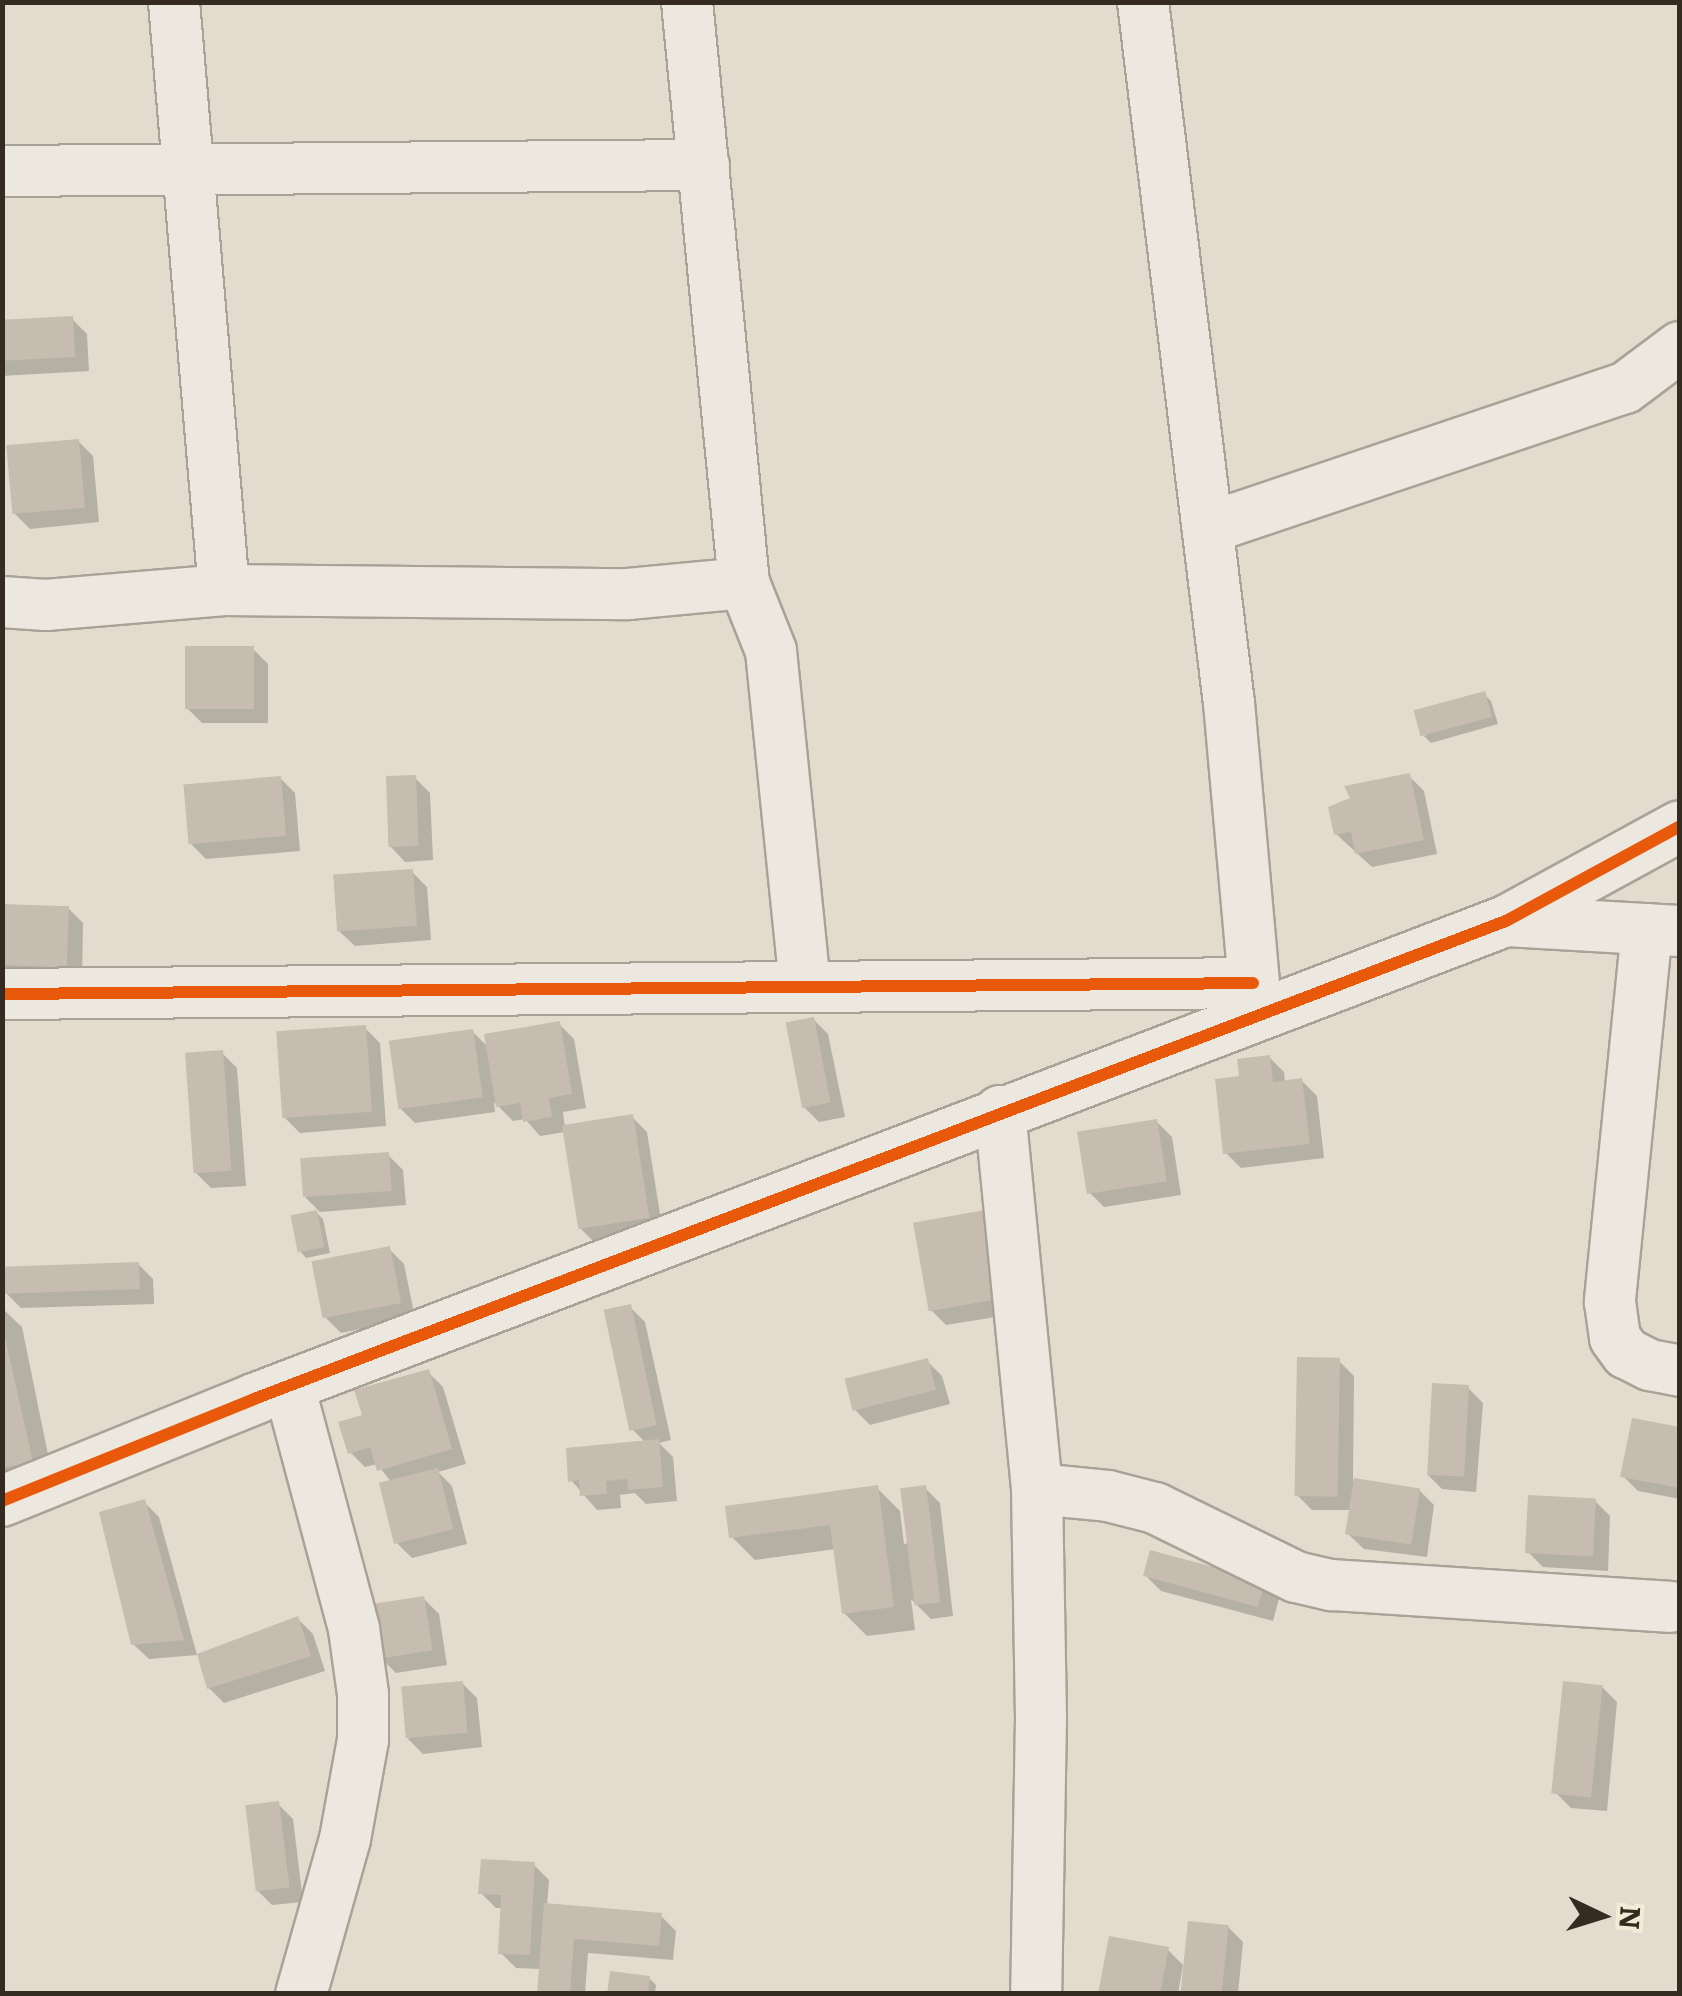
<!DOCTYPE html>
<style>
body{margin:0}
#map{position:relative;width:1682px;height:1996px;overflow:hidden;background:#e3dcce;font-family:Literata,serif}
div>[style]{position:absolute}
.shadow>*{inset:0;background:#0003}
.building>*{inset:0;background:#c6bcaf;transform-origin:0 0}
.roads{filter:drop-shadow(2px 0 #a8a297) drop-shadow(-2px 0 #a8a297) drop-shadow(0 2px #a8a297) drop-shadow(0 -2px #a8a297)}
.minor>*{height:50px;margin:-25px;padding:0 25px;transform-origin:25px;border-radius:25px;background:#ece8df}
.cycleway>*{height:12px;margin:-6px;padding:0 6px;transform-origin:6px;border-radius:6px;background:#e8590c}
span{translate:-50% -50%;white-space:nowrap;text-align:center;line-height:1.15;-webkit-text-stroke:8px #f3ebd5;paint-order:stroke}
.frame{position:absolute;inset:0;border:5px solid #362b20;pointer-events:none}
.north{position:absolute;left:1552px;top:1866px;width:100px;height:100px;-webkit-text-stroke:8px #f3ebd5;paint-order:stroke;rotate:94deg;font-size:28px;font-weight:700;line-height:40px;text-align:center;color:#362b20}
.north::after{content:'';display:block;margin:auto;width:35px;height:45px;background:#362b20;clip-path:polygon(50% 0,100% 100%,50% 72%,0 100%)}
</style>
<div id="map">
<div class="shadow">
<div style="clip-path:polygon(72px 319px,87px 334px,89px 371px,2px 376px,2px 325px)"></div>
<div style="clip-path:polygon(78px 441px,93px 456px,99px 522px,30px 529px,15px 514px)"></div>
<div style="clip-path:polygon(253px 649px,268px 664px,268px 723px,202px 723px,187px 708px)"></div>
<div style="clip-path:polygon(1484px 694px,1491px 701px,1498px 724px,1431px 743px,1424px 736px)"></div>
<div style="clip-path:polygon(1409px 776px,1424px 791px,1437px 854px,1372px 867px,1336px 834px)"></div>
<div style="clip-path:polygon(280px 778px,295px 793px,300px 851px,206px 859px,191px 844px)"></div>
<div style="clip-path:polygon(415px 778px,430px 793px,433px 860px,405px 862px,390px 846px)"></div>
<div style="clip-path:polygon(412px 872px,427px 887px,431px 940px,355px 946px,339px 931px)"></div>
<div style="clip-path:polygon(68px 908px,83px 923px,82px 980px,17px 979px,2px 964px)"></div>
<div style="clip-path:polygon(813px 1019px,828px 1034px,845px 1117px,819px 1122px,804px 1107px)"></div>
<div style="clip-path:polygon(559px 1024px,574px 1039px,586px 1108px,563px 1112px,565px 1128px,632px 1117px,647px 1132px,663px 1233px,596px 1244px,581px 1229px,565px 1132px,540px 1136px,525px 1119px,513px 1121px,494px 1102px,495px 1112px,415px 1123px,400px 1108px,472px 1031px,489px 1048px)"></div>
<div style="clip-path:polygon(365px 1028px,380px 1043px,386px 1126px,300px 1133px,285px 1118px)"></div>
<div style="clip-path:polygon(222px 1053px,237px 1068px,246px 1186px,211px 1188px,196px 1173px)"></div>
<div style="clip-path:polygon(1269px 1057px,1284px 1072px,1285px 1083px,1302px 1081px,1317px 1096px,1324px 1158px,1241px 1168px,1226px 1153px,1242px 1078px)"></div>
<div style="clip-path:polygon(1157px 1122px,1172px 1137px,1181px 1195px,1104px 1207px,1089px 1192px)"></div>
<div style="clip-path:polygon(388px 1155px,403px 1170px,406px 1205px,320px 1212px,305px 1197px)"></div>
<div style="clip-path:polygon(316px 1212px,323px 1219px,330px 1253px,306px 1258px,300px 1251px)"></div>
<div style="clip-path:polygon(916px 1224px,1014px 1314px,946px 1325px,931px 1310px)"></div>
<div style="clip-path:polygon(389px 1249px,404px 1264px,415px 1318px,341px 1333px,326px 1318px)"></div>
<div style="clip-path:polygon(138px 1264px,153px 1279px,154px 1304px,21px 1308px,6px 1293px)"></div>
<div style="clip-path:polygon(630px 1307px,645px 1322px,671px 1440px,659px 1443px,673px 1457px,677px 1501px,646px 1504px,635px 1493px,620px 1495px,621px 1508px,597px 1510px,571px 1480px,646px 1443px,633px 1430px)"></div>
<div style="clip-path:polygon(2px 1308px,22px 1327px,54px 1484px,2px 1495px)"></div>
<div style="clip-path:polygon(927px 1361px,942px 1376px,950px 1404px,870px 1425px,855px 1410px)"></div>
<div style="clip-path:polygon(1339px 1361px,1354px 1376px,1353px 1481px,1419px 1490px,1434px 1505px,1427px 1557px,1364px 1549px,1348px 1534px,1352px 1510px,1312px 1510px,1297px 1495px)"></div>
<div style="clip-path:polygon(428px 1372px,443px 1387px,466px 1464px,438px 1472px,452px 1486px,467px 1544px,412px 1558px,397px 1543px,392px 1483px,377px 1464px,365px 1467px,350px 1452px,365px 1417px)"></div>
<div style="clip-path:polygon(1468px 1388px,1483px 1403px,1476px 1492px,1442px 1489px,1427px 1474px)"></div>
<div style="clip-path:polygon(1680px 1430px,1680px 1499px,1638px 1491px,1623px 1476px)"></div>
<div style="clip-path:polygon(877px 1488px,900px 1511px,904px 1544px,909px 1543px,925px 1488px,940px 1503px,953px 1616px,931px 1619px,911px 1599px,915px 1630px,867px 1636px,844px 1613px,836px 1549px,755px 1560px,732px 1537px)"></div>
<div style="clip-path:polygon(1595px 1501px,1610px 1516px,1608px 1571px,1543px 1567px,1528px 1552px)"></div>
<div style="clip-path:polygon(144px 1502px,159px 1517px,197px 1655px,149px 1659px,133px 1644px)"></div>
<div style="clip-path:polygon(1146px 1576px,1264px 1584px,1279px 1599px,1273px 1621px,1161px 1591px)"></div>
<div style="clip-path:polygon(424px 1599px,439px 1614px,447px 1665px,396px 1673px,381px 1658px)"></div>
<div style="clip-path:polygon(298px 1619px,313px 1634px,325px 1671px,224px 1703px,209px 1688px)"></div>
<div style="clip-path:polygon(462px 1683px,477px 1698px,482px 1747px,423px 1754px,408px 1739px)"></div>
<div style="clip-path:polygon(1602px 1687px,1617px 1702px,1607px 1811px,1571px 1808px,1556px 1793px)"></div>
<div style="clip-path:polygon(278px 1804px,293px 1819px,303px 1902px,272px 1905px,257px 1890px)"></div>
<div style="clip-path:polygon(534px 1865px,549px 1880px,547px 1906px,661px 1916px,676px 1931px,673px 1960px,588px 1953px,585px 1994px,539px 1994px,541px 1969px,516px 1968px,501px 1953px,503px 1908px,496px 1908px,481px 1893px)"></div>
<div style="clip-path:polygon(1228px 1927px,1243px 1942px,1238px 1994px,1184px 1994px)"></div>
<div style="clip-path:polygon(1168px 1950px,1183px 1965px,1178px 1994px,1100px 1994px)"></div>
<div style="clip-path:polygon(649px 1978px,656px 1985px,655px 1994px,610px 1994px)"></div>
</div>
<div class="building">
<div style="left:73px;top:316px;width:41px;height:71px;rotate:87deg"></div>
<div style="left:79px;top:439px;width:69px;height:73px;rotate:85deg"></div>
<div style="left:185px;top:646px;width:69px;height:63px"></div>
<div style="left:1485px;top:691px;width:27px;height:74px;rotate:75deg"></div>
<div style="clip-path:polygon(1410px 773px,1424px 840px,1355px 854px,1351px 832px,1334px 835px,1328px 807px,1350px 798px,1344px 786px)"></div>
<div style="left:416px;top:775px;width:71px;height:30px;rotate:88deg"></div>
<div style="left:281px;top:776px;width:60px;height:98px;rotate:85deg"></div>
<div style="left:413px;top:869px;width:57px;height:80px;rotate:86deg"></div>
<div style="left:2px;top:904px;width:67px;height:61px;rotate:2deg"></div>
<div style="left:814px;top:1017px;width:87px;height:29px;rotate:79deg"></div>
<div style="clip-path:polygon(560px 1021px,572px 1094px,549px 1098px,552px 1117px,523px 1122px,520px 1103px,496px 1107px,484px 1034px)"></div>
<div style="left:366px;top:1025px;width:87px;height:90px;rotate:86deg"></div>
<div style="left:473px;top:1029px;width:69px;height:85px;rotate:82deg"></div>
<div style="left:223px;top:1050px;width:121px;height:38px;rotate:86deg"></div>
<div style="clip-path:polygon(1270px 1055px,1273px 1082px,1302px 1078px,1310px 1144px,1223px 1154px,1215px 1079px,1239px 1076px,1237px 1059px)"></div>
<div style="left:633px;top:1114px;width:105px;height:72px;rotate:81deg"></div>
<div style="left:1157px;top:1119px;width:63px;height:81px;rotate:81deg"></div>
<div style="left:389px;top:1152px;width:39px;height:89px;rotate:86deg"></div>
<div style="left:317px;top:1210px;width:38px;height:27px;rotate:79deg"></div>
<div style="left:985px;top:1210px;width:90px;height:73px;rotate:80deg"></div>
<div style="left:390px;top:1246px;width:58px;height:80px;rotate:79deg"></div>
<div style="left:139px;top:1262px;width:27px;height:136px;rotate:88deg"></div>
<div style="left:631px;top:1304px;width:124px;height:28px;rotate:78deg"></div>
<div style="clip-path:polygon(2px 1324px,33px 1462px,2px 1468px)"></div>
<div style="left:1297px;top:1357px;width:43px;height:139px;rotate:1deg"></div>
<div style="left:928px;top:1358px;width:33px;height:86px;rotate:76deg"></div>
<div style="clip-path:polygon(429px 1369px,452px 1449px,377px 1471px,370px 1447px,348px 1454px,338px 1422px,362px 1415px,354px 1390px)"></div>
<div style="left:1432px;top:1383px;width:37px;height:92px;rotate:3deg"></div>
<div style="clip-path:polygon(1632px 1418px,1680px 1427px,1680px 1488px,1620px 1477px)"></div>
<div style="clip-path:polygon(659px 1439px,663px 1487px,628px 1490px,627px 1479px,606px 1481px,607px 1494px,580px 1496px,579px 1480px,568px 1482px,566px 1448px)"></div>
<div style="left:438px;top:1468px;width:63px;height:61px;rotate:76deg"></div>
<div style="left:1354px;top:1478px;width:67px;height:57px;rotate:9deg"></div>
<div style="clip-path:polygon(878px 1485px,894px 1607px,842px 1614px,830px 1525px,729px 1538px,725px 1506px)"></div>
<div style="left:926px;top:1485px;width:118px;height:26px;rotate:83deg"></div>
<div style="left:1528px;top:1495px;width:68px;height:58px;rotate:3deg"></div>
<div style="clip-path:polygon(145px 1499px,184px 1640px,131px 1645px,99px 1512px)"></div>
<div style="left:1150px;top:1550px;width:119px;height:27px;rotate:15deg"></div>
<div style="left:424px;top:1596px;width:55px;height:55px;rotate:81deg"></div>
<div style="clip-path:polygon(298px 1616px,311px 1656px,207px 1689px,197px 1654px)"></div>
<div style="left:463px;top:1681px;width:52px;height:62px;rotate:85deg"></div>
<div style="left:1563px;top:1681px;width:40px;height:113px;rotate:6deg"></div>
<div style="left:279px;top:1801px;width:87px;height:34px;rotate:83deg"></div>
<div style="clip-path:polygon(481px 1859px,535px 1862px,530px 1955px,498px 1954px,501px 1895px,478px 1894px)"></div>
<div style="clip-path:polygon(544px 1903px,662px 1913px,659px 1946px,574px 1939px,570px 1994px,537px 1994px)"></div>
<div style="left:1188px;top:1921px;width:41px;height:73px;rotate:6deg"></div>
<div style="clip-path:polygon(1109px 1936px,1169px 1947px,1160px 1994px,1098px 1994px)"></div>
<div style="clip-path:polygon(610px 1971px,650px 1976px,648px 1994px,607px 1994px)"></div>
</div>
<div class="roads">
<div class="minor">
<div style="left:174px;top:2px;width:590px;rotate:85.14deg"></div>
<div style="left:687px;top:2px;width:584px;rotate:84.4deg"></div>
<div style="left:744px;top:583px;width:73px;rotate:68.3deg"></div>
<div style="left:771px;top:651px;width:337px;rotate:84.2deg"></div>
<div style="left:1143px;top:2px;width:706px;rotate:83.01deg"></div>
<div style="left:1229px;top:703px;width:312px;rotate:84.9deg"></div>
<div style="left:2px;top:171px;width:702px;rotate:-0.49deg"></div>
<div style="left:1208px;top:528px;width:440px;rotate:-18.6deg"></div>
<div style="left:1625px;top:388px;width:69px;rotate:-36.7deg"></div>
<div style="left:2px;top:602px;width:44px;rotate:3.9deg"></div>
<div style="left:46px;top:605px;width:179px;rotate:-4.8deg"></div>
<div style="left:224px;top:590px;width:404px;rotate:0.6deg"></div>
<div style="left:628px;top:594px;width:117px;rotate:-5.4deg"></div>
<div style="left:1506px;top:921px;width:174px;rotate:3.3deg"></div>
<div style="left:1647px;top:929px;width:375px;rotate:95.7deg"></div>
<div style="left:1610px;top:1302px;width:36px;rotate:82deg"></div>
<div style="left:1615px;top:1338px;width:19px;rotate:54deg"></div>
<div style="left:1626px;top:1353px;width:27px;rotate:27deg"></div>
<div style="left:1650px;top:1365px;width:31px;rotate:11deg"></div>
<div style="left:2px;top:994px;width:1251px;rotate:-0.5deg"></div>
<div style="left:1000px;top:1111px;width:380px;rotate:84.4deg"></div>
<div style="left:1037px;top:1489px;width:229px;rotate:89deg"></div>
<div style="left:1041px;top:1718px;width:276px;rotate:91deg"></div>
<div style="left:289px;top:1386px;width:252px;rotate:75deg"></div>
<div style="left:354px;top:1629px;width:66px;rotate:82.1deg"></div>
<div style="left:363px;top:1694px;width:46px;rotate:90deg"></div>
<div style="left:363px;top:1740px;width:101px;rotate:100.3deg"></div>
<div style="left:345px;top:1839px;width:161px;rotate:105.8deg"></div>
<div style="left:1037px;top:1489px;width:71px;rotate:5.6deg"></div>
<div style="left:1108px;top:1496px;width:49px;rotate:14.3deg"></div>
<div style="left:1155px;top:1508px;width:157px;rotate:26.1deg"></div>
<div style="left:1296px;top:1577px;width:37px;rotate:13deg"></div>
<div style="left:1332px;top:1585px;width:339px;rotate:3.7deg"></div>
<div style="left:2px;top:1501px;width:272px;rotate:-22deg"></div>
<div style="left:254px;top:1399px;width:1340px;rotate:-20.9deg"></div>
<div style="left:1506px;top:921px;width:198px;rotate:-28.6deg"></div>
</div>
</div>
<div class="cycleway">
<div style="left:2px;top:994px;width:1251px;rotate:-0.5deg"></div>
<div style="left:2px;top:1501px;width:272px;rotate:-22deg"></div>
<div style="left:254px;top:1399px;width:1340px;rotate:-20.9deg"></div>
<div style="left:1506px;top:921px;width:198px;rotate:-28.6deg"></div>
</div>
<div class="frame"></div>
<div class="north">N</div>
</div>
